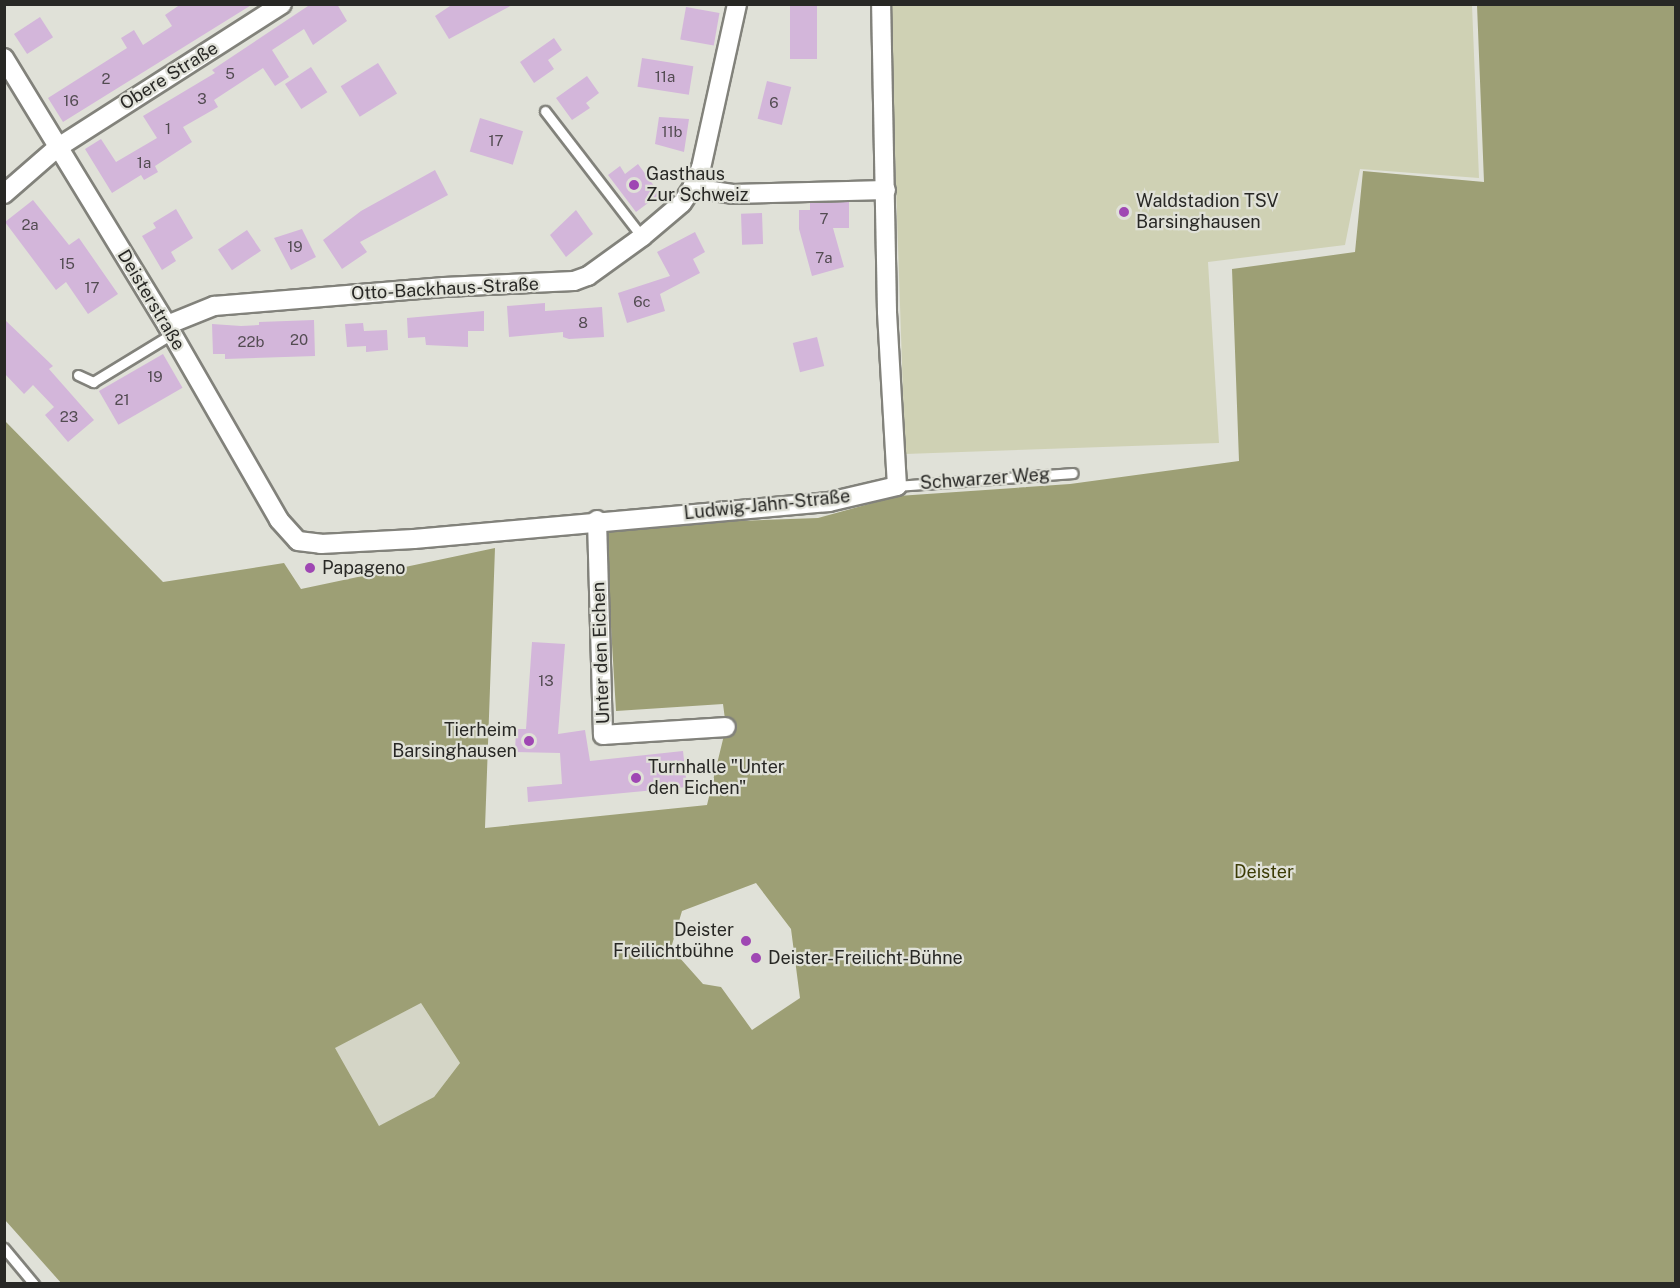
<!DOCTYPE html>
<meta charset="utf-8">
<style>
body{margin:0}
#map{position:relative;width:1680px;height:1288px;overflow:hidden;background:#e0e1d8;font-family:"Public Sans",sans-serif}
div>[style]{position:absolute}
.built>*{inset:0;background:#d4d5c6}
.green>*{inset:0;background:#cfd1b4}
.forest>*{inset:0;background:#9d9f75}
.building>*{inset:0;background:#d3b6da;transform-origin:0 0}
.roads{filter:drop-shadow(2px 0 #82827b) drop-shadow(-2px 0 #82827b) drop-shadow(0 2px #82827b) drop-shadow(0 -2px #82827b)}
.service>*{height:9px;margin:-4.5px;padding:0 4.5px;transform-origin:4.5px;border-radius:4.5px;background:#fff}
.minor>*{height:18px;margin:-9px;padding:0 9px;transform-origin:9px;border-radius:9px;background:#fff}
.dots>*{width:16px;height:16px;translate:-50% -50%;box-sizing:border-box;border:3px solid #e0e1d8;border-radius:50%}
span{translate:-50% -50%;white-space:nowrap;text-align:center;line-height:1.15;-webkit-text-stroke:4.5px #e0e1d8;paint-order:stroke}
.number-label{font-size:15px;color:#534c52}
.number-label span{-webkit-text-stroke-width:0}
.street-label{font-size:18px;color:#282825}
.poi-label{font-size:18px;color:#282825}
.left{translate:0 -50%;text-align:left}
.right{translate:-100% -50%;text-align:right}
.park-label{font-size:18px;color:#3c3c06}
.frame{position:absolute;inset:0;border:6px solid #282825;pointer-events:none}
</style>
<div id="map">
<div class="built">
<div style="clip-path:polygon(421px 1003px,460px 1063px,434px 1097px,379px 1127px,334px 1048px)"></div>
</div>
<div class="green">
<div style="clip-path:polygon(890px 5px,1472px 5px,1479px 178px,1360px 169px,1345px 245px,1208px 262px,1219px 443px,905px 454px)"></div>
</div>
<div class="forest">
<div style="clip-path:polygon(evenodd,1477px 5px,1675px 5px,1675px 1283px,62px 1284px,5px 1220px,5px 421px,163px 582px,284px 563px,301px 589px,495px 548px,485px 828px,707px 805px,726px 727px,723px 704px,616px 711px,605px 526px,818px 518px,898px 496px,1070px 484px,1239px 461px,1232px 269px,1355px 252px,1363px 171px,1484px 182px,1477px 5px,756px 883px,791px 929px,800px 998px,752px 1030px,721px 987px,703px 984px,671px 948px,682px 911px,756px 883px,1477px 5px,421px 1003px,460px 1063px,434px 1097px,379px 1126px,335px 1048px,421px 1003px)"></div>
</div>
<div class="building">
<div style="clip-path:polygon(181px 4px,253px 4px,63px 122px,48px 98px,127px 48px,121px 38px,134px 30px,143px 45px,172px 26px,165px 15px)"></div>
<div style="clip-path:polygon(311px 4px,337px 4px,347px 21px,313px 45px,304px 29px,272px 50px,289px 77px,275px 86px,263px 68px,214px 100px,218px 107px,183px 127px,192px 142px,155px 166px,158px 172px,144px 180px,141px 175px,112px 193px,85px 149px,101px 139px,116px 162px,157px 138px,143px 116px,215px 73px,212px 70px)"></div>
<div style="clip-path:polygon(453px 4px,514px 4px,449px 39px,435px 16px)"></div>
<div style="left:790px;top:4px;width:27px;height:55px"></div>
<div style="left:686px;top:7px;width:34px;height:33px;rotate:10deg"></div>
<div style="left:40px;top:17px;width:24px;height:31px;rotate:57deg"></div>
<div style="clip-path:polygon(554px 38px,562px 50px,548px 60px,554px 69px,534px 83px,520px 62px)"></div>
<div style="left:642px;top:58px;width:52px;height:29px;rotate:9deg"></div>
<div style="left:378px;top:63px;width:36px;height:44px;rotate:58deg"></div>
<div style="left:311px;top:67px;width:30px;height:31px;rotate:57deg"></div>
<div style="clip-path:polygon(587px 76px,599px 93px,586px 103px,590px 108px,572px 120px,556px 98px)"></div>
<div style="left:767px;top:81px;width:25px;height:39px;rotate:14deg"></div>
<div style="clip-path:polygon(659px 117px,689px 119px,684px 152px,655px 144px)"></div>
<div style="left:480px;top:118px;width:45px;height:35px;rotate:17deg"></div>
<div style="clip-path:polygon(638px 164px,660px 194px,636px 212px,608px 175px,620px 166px,625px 174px)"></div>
<div style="clip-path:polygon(435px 170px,448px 195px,360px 242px,367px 252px,342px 269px,323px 240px,361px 211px)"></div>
<div style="clip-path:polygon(33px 200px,69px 245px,79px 238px,118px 294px,88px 314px,66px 282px,56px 290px,5px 222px)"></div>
<div style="clip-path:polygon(849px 202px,849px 228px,833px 228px,844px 267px,812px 276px,799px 229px,799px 210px,810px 210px,810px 203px)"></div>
<div style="clip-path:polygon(176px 209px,193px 238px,171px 252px,176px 261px,162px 270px,142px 236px,156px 228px,153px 223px)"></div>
<div style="clip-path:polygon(576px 210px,593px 234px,566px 257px,550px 235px)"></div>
<div style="left:762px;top:213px;width:31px;height:21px;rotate:88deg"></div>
<div style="clip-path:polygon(302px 229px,316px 257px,291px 270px,274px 238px)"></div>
<div style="left:247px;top:230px;width:25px;height:35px;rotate:56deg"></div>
<div style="clip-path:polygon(695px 232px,705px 252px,693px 259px,700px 273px,660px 294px,665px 311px,627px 323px,618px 293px,670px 276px,657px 252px)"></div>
<div style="clip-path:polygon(545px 303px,545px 311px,602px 307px,604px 337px,569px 339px,563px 337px,563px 332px,509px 337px,507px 306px)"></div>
<div style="clip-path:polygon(484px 311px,484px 331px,468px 331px,468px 347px,426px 345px,425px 337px,408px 338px,407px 318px)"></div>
<div style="clip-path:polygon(4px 319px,53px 366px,49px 369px,94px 420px,68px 442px,45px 415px,54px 407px,33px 385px,24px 394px,4px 373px)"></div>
<div style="clip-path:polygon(314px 320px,315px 356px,225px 359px,225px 354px,213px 354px,212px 324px,241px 326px,259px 325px,259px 322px)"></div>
<div style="clip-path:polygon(363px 323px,364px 331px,387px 330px,388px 350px,366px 352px,366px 346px,347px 347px,345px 324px)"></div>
<div style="left:817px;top:337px;width:30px;height:25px;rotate:76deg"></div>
<div style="left:163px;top:354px;width:39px;height:74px;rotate:60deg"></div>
<div style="clip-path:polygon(532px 642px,565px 644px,558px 734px,585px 730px,590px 761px,683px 751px,687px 787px,528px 802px,527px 787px,562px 784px,560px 753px,515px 752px,516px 729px,526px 729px)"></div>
</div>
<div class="roads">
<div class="service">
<div style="left:545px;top:111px;width:159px;rotate:52.4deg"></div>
<div style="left:78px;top:375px;width:17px;rotate:25deg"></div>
<div style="left:93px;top:382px;width:92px;rotate:-31.3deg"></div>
<div style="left:897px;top:486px;width:176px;rotate:-4.2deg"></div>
<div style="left:4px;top:1248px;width:47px;rotate:50.2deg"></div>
</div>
<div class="minor">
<div style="left:4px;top:58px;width:313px;rotate:58.6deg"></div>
<div style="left:167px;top:325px;width:225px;rotate:60.1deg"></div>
<div style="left:279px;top:520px;width:28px;rotate:48deg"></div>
<div style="left:298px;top:541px;width:23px;rotate:7deg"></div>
<div style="left:321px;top:544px;width:93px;rotate:-3.1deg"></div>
<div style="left:414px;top:539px;width:417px;rotate:-5.1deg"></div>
<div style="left:829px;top:502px;width:70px;rotate:-13.2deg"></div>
<div style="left:897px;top:486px;width:175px;rotate:-93.3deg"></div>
<div style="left:887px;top:311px;width:307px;rotate:-91.1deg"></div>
<div style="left:692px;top:188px;width:41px;rotate:8.3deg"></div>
<div style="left:733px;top:194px;width:153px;rotate:-1.5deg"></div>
<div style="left:4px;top:194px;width:70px;rotate:-41deg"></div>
<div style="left:57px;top:148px;width:267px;rotate:-32.6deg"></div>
<div style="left:167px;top:325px;width:51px;rotate:-22deg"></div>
<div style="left:214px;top:306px;width:231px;rotate:-4.7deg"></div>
<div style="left:444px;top:287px;width:130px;rotate:-2.6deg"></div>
<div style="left:574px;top:281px;width:15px;rotate:-20deg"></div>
<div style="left:588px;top:276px;width:67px;rotate:-35.8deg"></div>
<div style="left:642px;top:237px;width:52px;rotate:-40.4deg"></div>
<div style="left:682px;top:203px;width:18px;rotate:-56deg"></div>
<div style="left:692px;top:188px;width:22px;rotate:-66deg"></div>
<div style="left:701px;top:168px;width:168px;rotate:-77.6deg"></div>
<div style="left:597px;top:520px;width:215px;rotate:88.4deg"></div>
<div style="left:603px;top:735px;width:123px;rotate:-3.7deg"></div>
</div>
</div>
<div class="dots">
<div style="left:634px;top:185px;background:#9f47b3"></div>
<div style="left:1124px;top:212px;background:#9f47b3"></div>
<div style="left:310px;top:568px;background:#9f47b3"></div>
<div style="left:529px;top:741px;background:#9f47b3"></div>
<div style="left:636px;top:778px;background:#9f47b3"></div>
<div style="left:746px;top:941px;background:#9f47b3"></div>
<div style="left:756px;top:958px;background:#9f47b3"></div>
</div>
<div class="number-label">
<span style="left:230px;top:74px">5</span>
<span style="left:665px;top:77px">11a</span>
<span style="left:106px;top:79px">2</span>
<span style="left:202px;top:99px">3</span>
<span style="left:71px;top:101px">16</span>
<span style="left:774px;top:103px">6</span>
<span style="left:168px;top:129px">1</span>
<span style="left:672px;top:132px">11b</span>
<span style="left:496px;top:141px">17</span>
<span style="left:144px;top:163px">1a</span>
<span style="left:824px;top:219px">7</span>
<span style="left:30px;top:225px">2a</span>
<span style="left:295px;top:247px">19</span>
<span style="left:824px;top:258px">7a</span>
<span style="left:67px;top:264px">15</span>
<span style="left:92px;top:288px">17</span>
<span style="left:642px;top:302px">6c</span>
<span style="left:583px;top:323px">8</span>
<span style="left:299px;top:340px">20</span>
<span style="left:251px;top:342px">22b</span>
<span style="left:155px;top:377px">19</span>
<span style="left:122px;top:400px">21</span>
<span style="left:69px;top:417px">23</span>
<span style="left:546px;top:681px">13</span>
</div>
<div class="street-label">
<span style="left:169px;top:76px;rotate:-32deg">Obere Straße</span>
<span style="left:445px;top:289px;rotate:-3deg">Otto-Backhaus-Straße</span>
<span style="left:151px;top:300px;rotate:59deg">Deisterstraße</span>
<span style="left:985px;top:479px;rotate:-4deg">Schwarzer Weg</span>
<span style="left:767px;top:505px;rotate:-6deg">Ludwig-Jahn-Straße</span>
<span style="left:601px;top:653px;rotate:-92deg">Unter den Eichen</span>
</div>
<div class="poi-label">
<span class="left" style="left:646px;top:185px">Gasthaus<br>Zur Schweiz</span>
<span class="left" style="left:1136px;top:212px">Waldstadion TSV<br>Barsinghausen</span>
<span class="left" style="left:322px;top:568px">Papageno</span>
<span class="right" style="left:517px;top:741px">Tierheim<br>Barsinghausen</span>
<span class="left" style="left:648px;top:778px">Turnhalle "Unter<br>den Eichen"</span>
<span class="right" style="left:734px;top:941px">Deister<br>Freilichtbühne</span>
<span class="left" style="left:768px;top:958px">Deister-Freilicht-Bühne</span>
</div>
<div class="park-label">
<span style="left:1264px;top:872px">Deister</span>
</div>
<div class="frame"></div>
</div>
